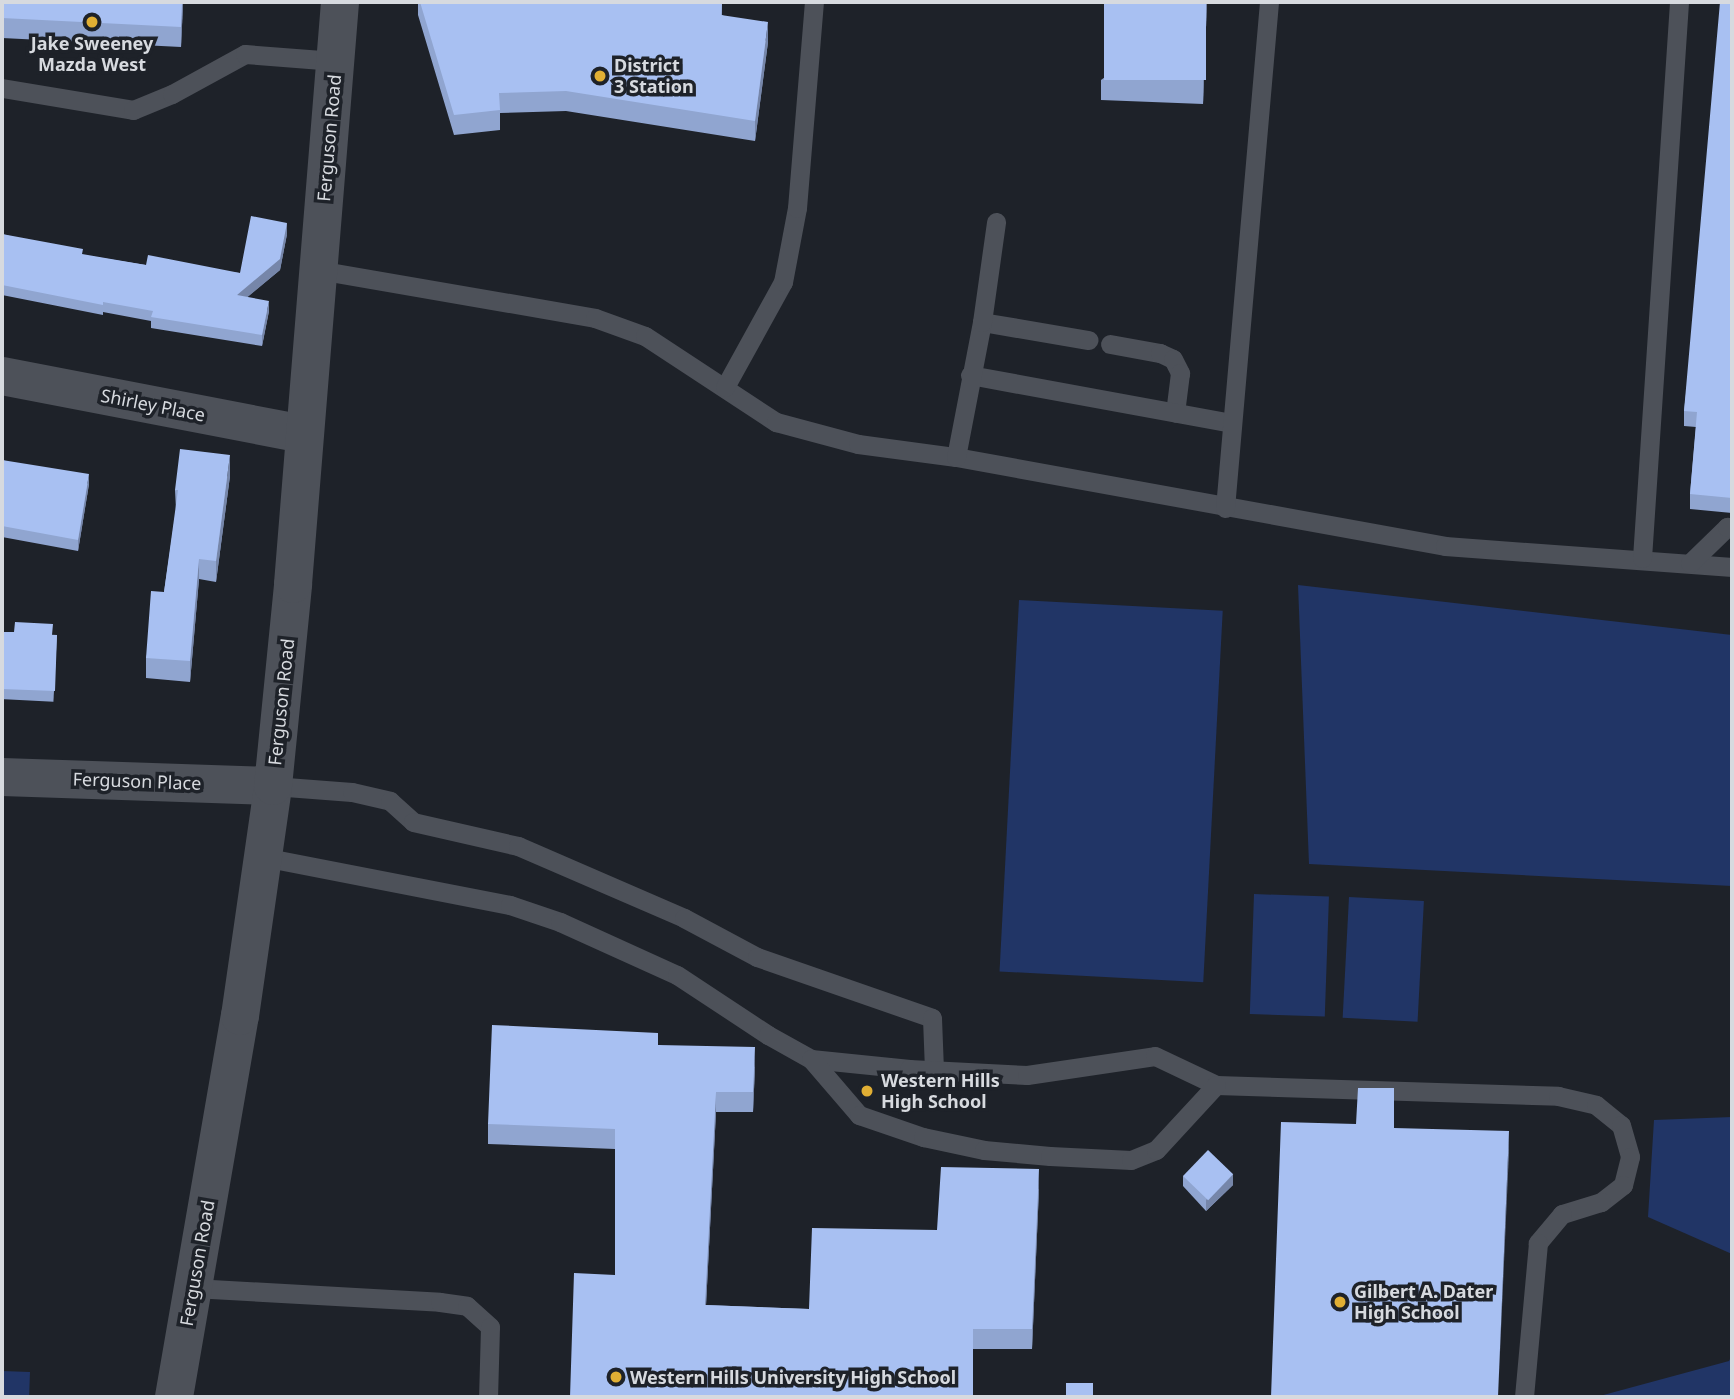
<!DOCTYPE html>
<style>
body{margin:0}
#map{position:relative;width:1734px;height:1399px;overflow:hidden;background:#1e2229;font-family:"Noto Sans",sans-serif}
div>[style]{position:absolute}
.green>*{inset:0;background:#213566;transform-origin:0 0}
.service>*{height:19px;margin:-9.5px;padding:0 9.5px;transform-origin:9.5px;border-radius:9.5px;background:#4d5159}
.minor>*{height:38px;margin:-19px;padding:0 19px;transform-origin:19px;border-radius:19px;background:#4d5159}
.tertiary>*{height:38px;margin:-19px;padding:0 19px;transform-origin:19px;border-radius:19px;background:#4d5159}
.wall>*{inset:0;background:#90a5d0;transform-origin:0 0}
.shaded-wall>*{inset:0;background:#7686a9}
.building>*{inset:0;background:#a8c0f2;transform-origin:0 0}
.dots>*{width:19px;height:19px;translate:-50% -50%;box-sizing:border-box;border:4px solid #1e2229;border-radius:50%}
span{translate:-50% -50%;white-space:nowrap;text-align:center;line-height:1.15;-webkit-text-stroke:7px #1e2229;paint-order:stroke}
.poi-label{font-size:18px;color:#d7dadf;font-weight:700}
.left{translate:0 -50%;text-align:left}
.street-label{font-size:18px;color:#d7dadf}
.frame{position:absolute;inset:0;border:4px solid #d7dadf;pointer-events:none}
</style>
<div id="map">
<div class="green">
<div style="clip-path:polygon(1298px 585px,1732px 635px,1732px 886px,1309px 864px)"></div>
<div style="left:1019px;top:600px;width:204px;height:372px;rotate:3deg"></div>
<div style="left:1254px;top:894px;width:75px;height:120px;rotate:2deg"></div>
<div style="left:1349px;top:897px;width:75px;height:121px;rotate:3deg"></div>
<div style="clip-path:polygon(1732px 1117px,1732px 1254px,1648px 1217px,1654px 1120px)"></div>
<div style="clip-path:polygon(1732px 1355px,1732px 1397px,1596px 1397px,1729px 1361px)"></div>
<div style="left:2px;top:1371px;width:28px;height:26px;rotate:2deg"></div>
</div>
<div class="service">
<div style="left:2px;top:88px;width:133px;rotate:9.5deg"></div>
<div style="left:133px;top:110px;width:42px;rotate:-22.3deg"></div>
<div style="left:172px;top:94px;width:83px;rotate:-28.7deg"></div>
<div style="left:245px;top:54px;width:90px;rotate:4.4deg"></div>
<div style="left:318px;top:270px;width:281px;rotate:9.8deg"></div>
<div style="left:595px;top:318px;width:53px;rotate:19.8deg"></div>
<div style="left:645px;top:336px;width:157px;rotate:33.3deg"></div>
<div style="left:776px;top:422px;width:85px;rotate:15deg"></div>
<div style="left:858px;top:444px;width:99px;rotate:7.6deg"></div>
<div style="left:956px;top:457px;width:497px;rotate:10.3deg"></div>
<div style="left:1445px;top:546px;width:288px;rotate:4.2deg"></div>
<div style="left:982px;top:322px;width:108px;rotate:9.6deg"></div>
<div style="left:1110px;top:344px;width:51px;rotate:10.2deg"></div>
<div style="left:1160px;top:353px;width:14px;rotate:25deg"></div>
<div style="left:1173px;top:359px;width:16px;rotate:63deg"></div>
<div style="left:1180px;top:373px;width:40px;rotate:97.1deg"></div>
<div style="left:970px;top:375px;width:266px;rotate:10.4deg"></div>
<div style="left:725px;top:387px;width:120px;rotate:-61.1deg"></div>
<div style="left:783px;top:282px;width:75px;rotate:-79.3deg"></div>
<div style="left:797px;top:208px;width:207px;rotate:-85.3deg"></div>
<div style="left:956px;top:457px;width:137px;rotate:-79.1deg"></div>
<div style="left:982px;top:322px;width:101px;rotate:-82deg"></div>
<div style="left:1225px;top:508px;width:508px;rotate:-85.03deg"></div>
<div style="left:1642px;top:558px;width:557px;rotate:-86.19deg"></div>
<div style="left:1690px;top:563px;width:52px;rotate:-44.2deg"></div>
<div style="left:1727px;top:527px;width:5px;rotate:11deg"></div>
<div style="left:273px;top:786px;width:79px;rotate:4.3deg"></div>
<div style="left:352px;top:792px;width:39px;rotate:13deg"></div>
<div style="left:390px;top:801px;width:31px;rotate:42deg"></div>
<div style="left:413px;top:822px;width:108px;rotate:12.9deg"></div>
<div style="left:518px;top:846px;width:181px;rotate:23.4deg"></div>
<div style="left:684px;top:918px;width:83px;rotate:28.1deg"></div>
<div style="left:757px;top:957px;width:185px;rotate:19.2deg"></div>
<div style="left:932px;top:1018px;width:53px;rotate:87.8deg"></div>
<div style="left:263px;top:857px;width:252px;rotate:11deg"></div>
<div style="left:510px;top:905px;width:53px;rotate:18.8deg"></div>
<div style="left:560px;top:922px;width:128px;rotate:24.4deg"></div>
<div style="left:677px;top:975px;width:109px;rotate:33.4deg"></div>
<div style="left:768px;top:1035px;width:49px;rotate:29.2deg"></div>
<div style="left:811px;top:1059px;width:99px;rotate:5.8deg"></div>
<div style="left:909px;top:1069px;width:118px;rotate:2.9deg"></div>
<div style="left:1027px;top:1075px;width:129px;rotate:-8.4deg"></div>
<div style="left:1155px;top:1056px;width:68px;rotate:25.4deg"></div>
<div style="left:1216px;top:1085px;width:342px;rotate:1.8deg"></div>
<div style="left:1558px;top:1096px;width:39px;rotate:13deg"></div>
<div style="left:1596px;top:1105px;width:32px;rotate:39deg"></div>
<div style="left:1621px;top:1125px;width:33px;rotate:74deg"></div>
<div style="left:1630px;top:1157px;width:29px;rotate:104deg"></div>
<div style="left:1623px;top:1185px;width:28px;rotate:142deg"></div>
<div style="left:1601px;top:1202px;width:41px;rotate:162.9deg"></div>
<div style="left:1562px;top:1214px;width:38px;rotate:130deg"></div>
<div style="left:1538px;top:1243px;width:155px;rotate:95.2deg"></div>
<div style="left:811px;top:1059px;width:74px;rotate:49.4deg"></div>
<div style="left:859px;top:1115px;width:68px;rotate:19deg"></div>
<div style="left:923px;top:1137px;width:62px;rotate:12deg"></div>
<div style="left:984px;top:1150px;width:66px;rotate:5.2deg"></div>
<div style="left:1050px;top:1156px;width:81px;rotate:2.8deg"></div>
<div style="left:1131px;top:1160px;width:27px;rotate:-22deg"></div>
<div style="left:1156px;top:1150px;width:88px;rotate:-47.3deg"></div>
<div style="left:193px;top:1288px;width:247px;rotate:3.2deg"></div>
<div style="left:440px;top:1302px;width:27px;rotate:8deg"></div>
<div style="left:467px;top:1306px;width:31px;rotate:42deg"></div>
<div style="left:490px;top:1327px;width:70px;rotate:91.6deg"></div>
</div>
<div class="minor">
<div style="left:2px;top:376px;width:308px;rotate:10.9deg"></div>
<div style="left:2px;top:777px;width:271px;rotate:1.9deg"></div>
</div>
<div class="tertiary">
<div style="left:174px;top:1397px;width:387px;rotate:-80.2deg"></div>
<div style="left:240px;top:1016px;width:232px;rotate:-81.8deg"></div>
<div style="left:273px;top:786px;width:203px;rotate:-84.3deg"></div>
<div style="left:293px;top:584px;width:584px;rotate:-85.38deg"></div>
</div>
<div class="wall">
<div style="clip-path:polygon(2px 2px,183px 2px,181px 47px,2px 38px)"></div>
<div style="clip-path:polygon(418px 2px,722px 2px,722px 15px,768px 42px,755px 141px,566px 111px,500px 113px,500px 130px,454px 135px,418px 15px)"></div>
<div style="clip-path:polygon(1207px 2px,1203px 104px,1101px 100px,1101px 80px)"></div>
<div style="clip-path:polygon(1732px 2px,1732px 513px,1690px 509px,1690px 494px,1696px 427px,1684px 426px,1684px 411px)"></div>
<div style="clip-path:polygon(2px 234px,83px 255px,146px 265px,240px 273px,287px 234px,280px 270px,247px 297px,269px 311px,262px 346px,151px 328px,151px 321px,103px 312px,103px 315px,2px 295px)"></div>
<div style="clip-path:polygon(2px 460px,89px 484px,78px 551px,2px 537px)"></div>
<div style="clip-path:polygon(230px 476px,216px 582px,199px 579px,190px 682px,146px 678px,146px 658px,164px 592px,176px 510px,175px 490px)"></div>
<div style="left:2px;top:632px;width:55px;height:67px;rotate:3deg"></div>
<div style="clip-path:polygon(658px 1045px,755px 1067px,753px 1112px,716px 1112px,706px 1305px,809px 1309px,937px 1230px,1039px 1189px,1032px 1349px,973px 1349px,973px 1397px,615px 1275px,615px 1149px,488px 1144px,488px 1124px)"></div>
<div style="clip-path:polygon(1183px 1176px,1233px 1185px,1206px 1211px,1183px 1186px)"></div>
</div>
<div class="shaded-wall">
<div style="clip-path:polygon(182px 2px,183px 6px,181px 47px,181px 27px)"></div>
<div style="clip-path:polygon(1206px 2px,1207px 2px,1203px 104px,1203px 84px)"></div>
<div style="clip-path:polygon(768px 22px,768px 42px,755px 141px,755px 121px)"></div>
<div style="clip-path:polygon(287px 223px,287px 234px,280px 270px,237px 306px,237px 295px)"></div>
<div style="clip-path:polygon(269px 301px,269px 311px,262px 346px,262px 335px)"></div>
<div style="clip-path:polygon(230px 455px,230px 476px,216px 582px,216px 561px)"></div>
<div style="clip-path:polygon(89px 474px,89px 484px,78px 551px,78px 540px)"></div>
<div style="clip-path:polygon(199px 559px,199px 579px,190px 682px,190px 661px)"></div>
<div style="clip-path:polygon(755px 1047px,755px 1067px,753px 1112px,753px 1092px)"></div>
<div style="clip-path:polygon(716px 1092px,716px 1112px,705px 1325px,705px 1305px)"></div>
<div style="clip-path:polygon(1509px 1131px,1509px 1151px,1498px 1397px)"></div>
<div style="clip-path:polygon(1039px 1169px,1039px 1189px,1032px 1349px,1032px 1329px)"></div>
<div style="clip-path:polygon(1233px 1174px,1233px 1185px,1206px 1211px,1206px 1200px)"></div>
</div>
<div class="building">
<div style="clip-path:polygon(2px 2px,182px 2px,181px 27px,2px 18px)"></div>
<div style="clip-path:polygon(420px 2px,722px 2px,721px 15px,768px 22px,755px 121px,566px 91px,499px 93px,500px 110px,454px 115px)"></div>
<div style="left:1104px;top:2px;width:102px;height:78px"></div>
<div style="clip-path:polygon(1720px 2px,1732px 2px,1732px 498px,1690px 494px,1697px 412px,1684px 411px)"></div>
<div style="clip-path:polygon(251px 216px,287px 223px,280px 259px,237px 295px,269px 301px,262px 335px,151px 317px,153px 311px,103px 302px,103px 305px,2px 285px,2px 234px,83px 249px,82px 254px,146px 265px,148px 255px,240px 273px)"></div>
<div style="clip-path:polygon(180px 449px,230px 455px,216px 561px,199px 559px,190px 661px,146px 658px,151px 591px,164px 592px,178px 490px,175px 490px)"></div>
<div style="clip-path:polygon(2px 460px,89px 474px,78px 540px,2px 526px)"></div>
<div style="clip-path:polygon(15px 622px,53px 624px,52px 635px,57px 635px,55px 691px,2px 689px,2px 632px,14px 632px)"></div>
<div style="clip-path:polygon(492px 1025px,658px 1033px,658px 1045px,755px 1047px,753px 1092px,716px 1092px,705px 1305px,809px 1309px,812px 1228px,937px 1230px,941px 1167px,1039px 1169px,1032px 1329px,973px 1329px,973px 1397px,570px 1397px,574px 1273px,615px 1275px,615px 1129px,488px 1124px)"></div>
<div style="clip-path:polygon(1358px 1088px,1394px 1088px,1394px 1128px,1509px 1131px,1498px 1397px,1271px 1397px,1281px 1122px,1356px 1124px)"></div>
<div style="left:1208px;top:1150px;width:35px;height:36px;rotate:44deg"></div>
<div style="left:1066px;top:1383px;width:27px;height:14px"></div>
</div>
<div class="dots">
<div style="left:92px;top:22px;background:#e1af34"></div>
<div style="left:600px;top:76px;background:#e1af34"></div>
<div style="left:867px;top:1091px;background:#e1af34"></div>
<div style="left:1340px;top:1302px;background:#e1af34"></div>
<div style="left:616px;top:1377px;background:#e1af34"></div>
</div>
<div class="poi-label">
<span style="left:92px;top:54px">Jake Sweeney<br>Mazda West</span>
<span class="left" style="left:614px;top:76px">District<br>3 Station</span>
<span class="left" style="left:881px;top:1091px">Western Hills<br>High School</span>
<span class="left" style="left:1354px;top:1302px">Gilbert A. Dater<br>High School</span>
<span class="left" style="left:630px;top:1377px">Western Hills University High School</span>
</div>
<div class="street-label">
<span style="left:329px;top:138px;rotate:-85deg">Ferguson Road</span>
<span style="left:153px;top:405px;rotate:11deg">Shirley Place</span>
<span style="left:281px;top:702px;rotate:-84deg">Ferguson Road</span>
<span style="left:137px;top:781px;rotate:2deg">Ferguson Place</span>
<span style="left:197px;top:1263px;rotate:-80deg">Ferguson Road</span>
</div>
<div class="frame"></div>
</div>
